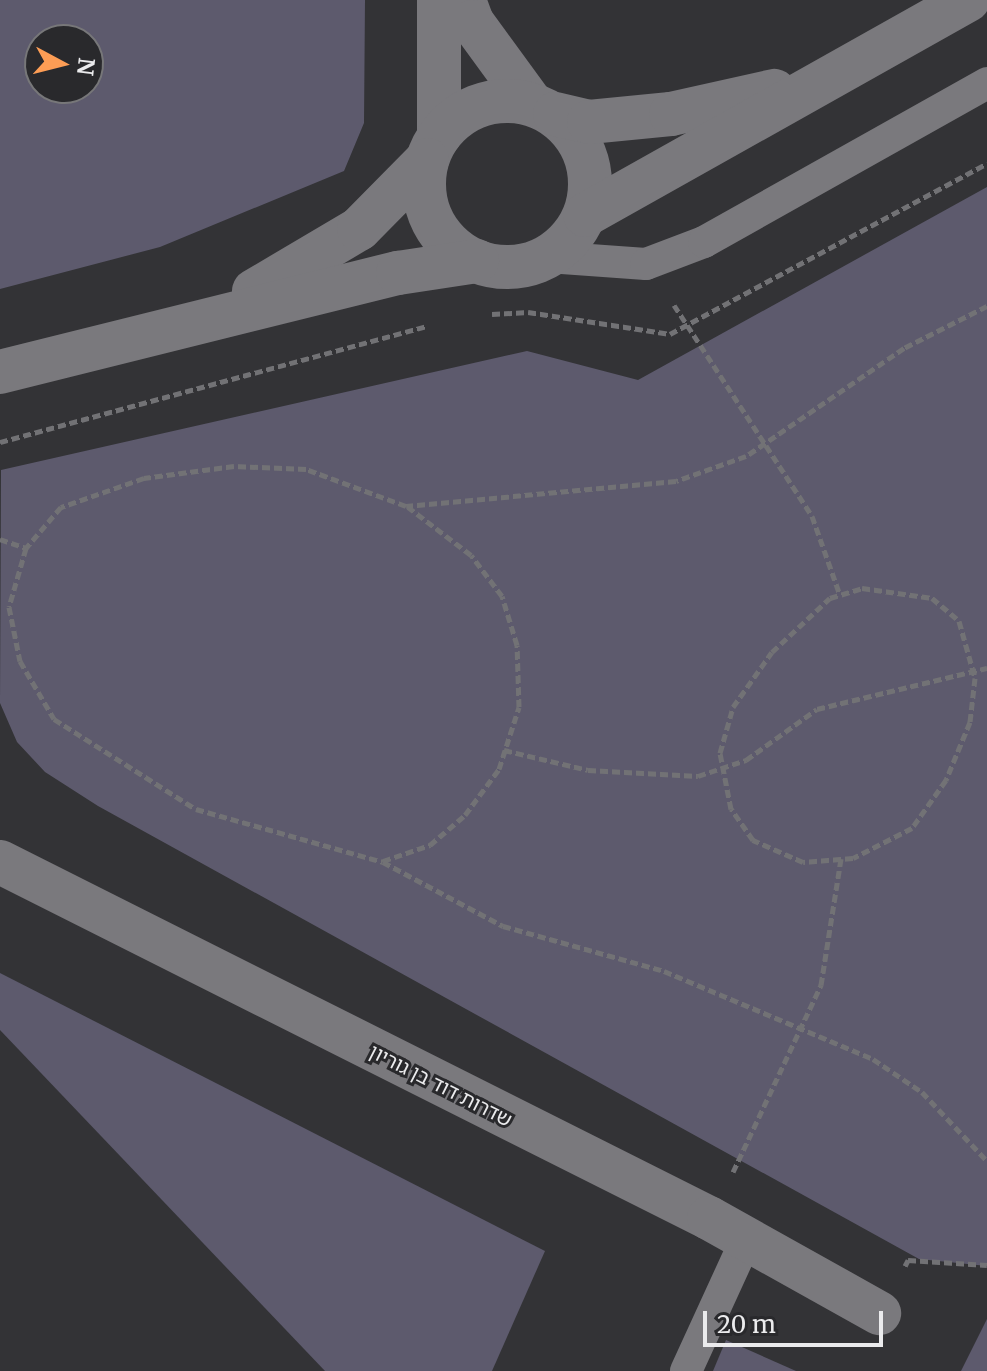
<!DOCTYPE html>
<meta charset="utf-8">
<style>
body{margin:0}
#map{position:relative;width:987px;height:1371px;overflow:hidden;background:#333336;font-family:Merriweather,"Noto Sans Hebrew",serif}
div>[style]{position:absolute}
.green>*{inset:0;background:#5d5a6d}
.path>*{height:5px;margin-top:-2.5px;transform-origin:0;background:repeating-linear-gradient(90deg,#727275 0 8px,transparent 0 12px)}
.service>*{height:32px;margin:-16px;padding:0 16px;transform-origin:16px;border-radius:16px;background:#7a797d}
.minor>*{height:44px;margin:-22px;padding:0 22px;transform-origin:22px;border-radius:22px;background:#7a797d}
.tertiary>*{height:44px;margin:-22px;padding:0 22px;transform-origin:22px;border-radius:22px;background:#7a797d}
.tertiary>.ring{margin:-22px;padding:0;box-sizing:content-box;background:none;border:44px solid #7a797d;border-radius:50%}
span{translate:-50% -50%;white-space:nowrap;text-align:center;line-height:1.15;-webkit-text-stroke:6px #29292c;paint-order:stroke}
.street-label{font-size:20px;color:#ebebed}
.north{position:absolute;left:24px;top:24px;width:80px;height:80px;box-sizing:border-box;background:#29292c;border:2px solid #777779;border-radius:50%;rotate:97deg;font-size:22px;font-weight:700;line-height:32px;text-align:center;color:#ebebed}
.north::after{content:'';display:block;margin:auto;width:28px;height:36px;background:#fd9d55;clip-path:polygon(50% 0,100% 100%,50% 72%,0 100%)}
.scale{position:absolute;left:703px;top:1311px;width:180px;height:36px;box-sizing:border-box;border:4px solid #ebebed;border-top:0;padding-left:10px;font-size:24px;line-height:28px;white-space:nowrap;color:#ebebed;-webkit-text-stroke:6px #29292c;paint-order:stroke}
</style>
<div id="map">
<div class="green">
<div style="clip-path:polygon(evenodd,0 0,365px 0,364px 123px,344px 171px,160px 247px,0 289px,0 0,40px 40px,88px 40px,88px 88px,40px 88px,40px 40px)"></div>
<div style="clip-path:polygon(987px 187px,987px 1266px,919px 1259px,98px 806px,45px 772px,17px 742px,0 703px,1px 470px,527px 351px,638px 380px)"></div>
<div style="clip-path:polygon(0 973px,545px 1251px,492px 1371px,325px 1371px,0 1030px)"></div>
<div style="clip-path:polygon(987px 1319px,987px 1371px,961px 1371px)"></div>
<div style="clip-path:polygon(726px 1340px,796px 1371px,713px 1371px)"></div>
</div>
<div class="path">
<div style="left:674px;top:305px;width:252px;rotate:56.8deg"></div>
<div style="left:812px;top:516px;width:84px;rotate:70.5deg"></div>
<div style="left:987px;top:306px;width:93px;rotate:153.2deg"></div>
<div style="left:904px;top:348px;width:191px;rotate:145.6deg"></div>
<div style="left:746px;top:456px;width:74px;rotate:160.3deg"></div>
<div style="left:676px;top:481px;width:271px;rotate:174.7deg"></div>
<div style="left:406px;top:506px;width:107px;rotate:-159.7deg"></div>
<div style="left:306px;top:469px;width:72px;rotate:-177.6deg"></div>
<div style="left:234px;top:466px;width:91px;rotate:172.4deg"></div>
<div style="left:144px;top:478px;width:88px;rotate:160.7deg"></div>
<div style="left:61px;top:507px;width:54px;rotate:130.5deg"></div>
<div style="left:26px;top:548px;width:61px;rotate:106.1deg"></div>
<div style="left:9px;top:607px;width:55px;rotate:78.5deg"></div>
<div style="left:20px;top:661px;width:67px;rotate:59.6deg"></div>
<div style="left:54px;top:719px;width:168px;rotate:32.4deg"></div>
<div style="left:196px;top:809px;width:194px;rotate:15.8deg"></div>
<div style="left:383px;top:862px;width:136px;rotate:28.1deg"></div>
<div style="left:503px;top:926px;width:167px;rotate:15.6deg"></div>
<div style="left:664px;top:971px;width:227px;rotate:22.8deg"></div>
<div style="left:873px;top:1059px;width:59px;rotate:34deg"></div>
<div style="left:922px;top:1092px;width:95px;rotate:46.7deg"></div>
<div style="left:492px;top:314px;width:36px;rotate:-3deg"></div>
<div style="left:528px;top:312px;width:144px;rotate:8.8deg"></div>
<div style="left:670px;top:334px;width:360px;rotate:-28.3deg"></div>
<div style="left:0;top:442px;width:443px;rotate:-15.2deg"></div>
<div style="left:0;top:539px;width:28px;rotate:19deg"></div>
<div style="left:862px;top:588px;width:71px;rotate:8.1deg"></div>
<div style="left:932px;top:598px;width:35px;rotate:40deg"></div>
<div style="left:959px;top:621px;width:59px;rotate:74.3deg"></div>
<div style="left:975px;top:678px;width:44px;rotate:96.5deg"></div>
<div style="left:970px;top:722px;width:63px;rotate:112.5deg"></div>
<div style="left:946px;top:780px;width:59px;rotate:125.3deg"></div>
<div style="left:912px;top:828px;width:66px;rotate:153deg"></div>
<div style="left:853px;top:858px;width:50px;rotate:175.4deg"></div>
<div style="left:803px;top:862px;width:55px;rotate:-156.3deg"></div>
<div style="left:753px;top:840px;width:38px;rotate:-125deg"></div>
<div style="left:731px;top:809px;width:57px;rotate:-101.1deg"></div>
<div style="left:720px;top:753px;width:48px;rotate:-74.2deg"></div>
<div style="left:733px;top:707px;width:67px;rotate:-54.7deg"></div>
<div style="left:772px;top:652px;width:79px;rotate:-43deg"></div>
<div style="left:830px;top:598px;width:34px;rotate:-17deg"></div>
<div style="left:504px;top:750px;width:86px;rotate:13.4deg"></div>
<div style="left:588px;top:770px;width:110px;rotate:3.1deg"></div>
<div style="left:698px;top:776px;width:51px;rotate:-18.4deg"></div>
<div style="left:746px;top:760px;width:87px;rotate:-35.7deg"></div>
<div style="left:817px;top:709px;width:175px;rotate:-13.6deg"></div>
<div style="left:383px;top:861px;width:50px;rotate:-18.8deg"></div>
<div style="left:430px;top:845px;width:46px;rotate:-40.6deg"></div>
<div style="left:465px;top:815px;width:57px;rotate:-53.5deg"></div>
<div style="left:499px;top:769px;width:65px;rotate:-72.1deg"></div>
<div style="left:519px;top:707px;width:62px;rotate:-91.8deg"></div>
<div style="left:517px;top:645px;width:51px;rotate:-107deg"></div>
<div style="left:502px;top:596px;width:51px;rotate:-127.1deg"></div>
<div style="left:471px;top:555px;width:79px;rotate:-142.7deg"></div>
<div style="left:733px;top:1172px;width:207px;rotate:-64.8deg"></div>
<div style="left:821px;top:985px;width:128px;rotate:-81deg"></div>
<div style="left:905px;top:1266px;width:7px;rotate:-63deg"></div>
<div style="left:908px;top:1260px;width:79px;rotate:3.6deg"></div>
</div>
<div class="service">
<div style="left:548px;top:257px;width:98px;rotate:4.1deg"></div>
<div style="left:646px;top:264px;width:62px;rotate:-20.8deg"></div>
<div style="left:704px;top:242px;width:325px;rotate:-29.3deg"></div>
<div style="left:686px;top:1371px;width:146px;rotate:-65.4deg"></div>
</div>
<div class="minor">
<div style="left:464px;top:0;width:23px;rotate:70deg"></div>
<div style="left:472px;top:22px;width:100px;rotate:53.9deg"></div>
<div style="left:439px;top:136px;width:136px;rotate:-90deg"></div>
<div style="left:0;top:862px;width:793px;rotate:26.66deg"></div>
<div style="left:709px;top:1218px;width:195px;rotate:29.2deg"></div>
</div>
<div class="tertiary">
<div class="ring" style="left:424px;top:101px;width:122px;height:122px"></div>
<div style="left:555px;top:114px;width:35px;rotate:13deg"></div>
<div style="left:589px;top:122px;width:82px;rotate:-5.6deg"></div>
<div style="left:671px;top:114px;width:106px;rotate:-12.6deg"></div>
<div style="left:585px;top:215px;width:439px;rotate:-29.3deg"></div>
<div style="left:254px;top:291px;width:122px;rotate:-30.6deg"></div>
<div style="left:359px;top:229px;width:97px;rotate:-45.4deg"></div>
<div style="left:0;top:372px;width:410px;rotate:-14deg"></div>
<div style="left:398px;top:273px;width:80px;rotate:-8.6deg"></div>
</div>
<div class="street-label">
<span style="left:441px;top:1085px;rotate:27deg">שדרות דוד בן גוריון</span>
</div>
<div class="north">N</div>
<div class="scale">20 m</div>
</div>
